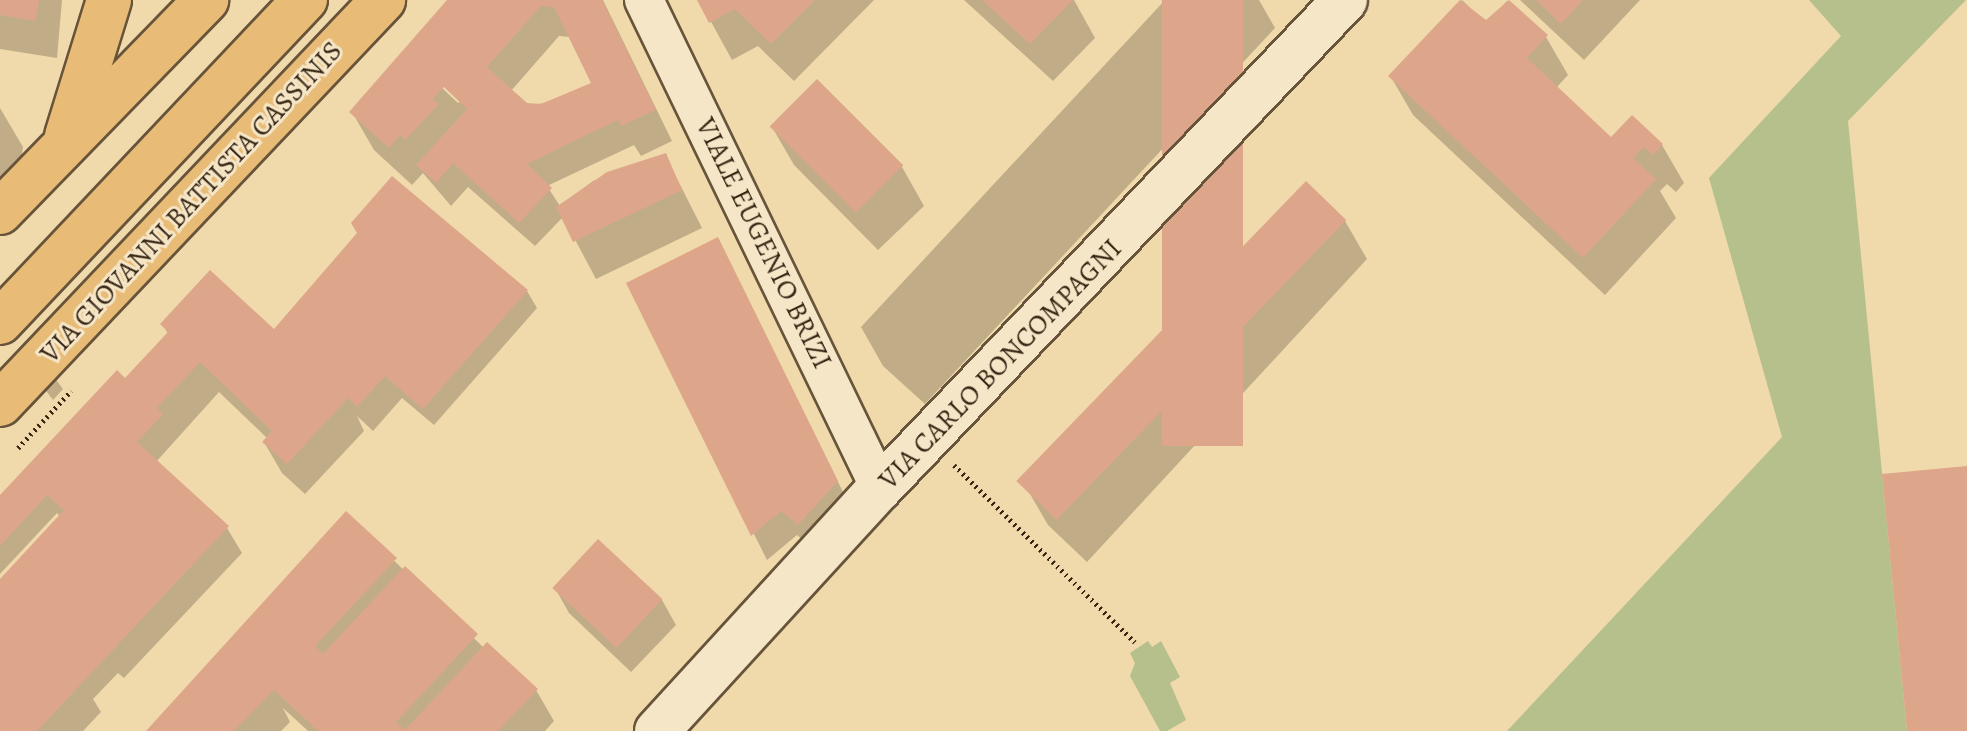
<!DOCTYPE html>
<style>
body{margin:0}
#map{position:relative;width:1967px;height:731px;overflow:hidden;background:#f0d9ab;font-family:Alegreya,serif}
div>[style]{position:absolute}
.green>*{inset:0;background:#b6c08c}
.shadow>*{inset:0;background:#0003}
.building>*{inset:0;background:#dda68a;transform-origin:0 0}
.path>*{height:5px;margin-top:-2.5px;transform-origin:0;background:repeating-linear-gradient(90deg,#392715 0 2px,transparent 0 6px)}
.roads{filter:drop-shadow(2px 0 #67543a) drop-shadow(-2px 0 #67543a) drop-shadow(0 2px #67543a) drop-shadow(0 -2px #67543a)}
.street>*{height:38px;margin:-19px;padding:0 19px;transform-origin:19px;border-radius:19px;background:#f5e6c8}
.secondary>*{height:44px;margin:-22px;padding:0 22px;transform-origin:22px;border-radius:22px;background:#f5e6c8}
.primary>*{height:44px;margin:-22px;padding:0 22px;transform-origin:22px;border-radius:22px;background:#e8bc76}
.highway>*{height:44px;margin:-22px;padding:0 22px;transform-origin:22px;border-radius:22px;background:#e8bc76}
span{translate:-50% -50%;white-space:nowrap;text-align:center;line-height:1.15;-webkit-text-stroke:6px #f5e6c8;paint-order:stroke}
.street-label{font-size:28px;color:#392715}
</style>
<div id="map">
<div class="green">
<div style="clip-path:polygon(1809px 0,1966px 0,1848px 121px,1907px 731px,1507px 731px,1782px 437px,1709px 178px,1841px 36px)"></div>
<div style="clip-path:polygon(1148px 641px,1152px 647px,1161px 641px,1180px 677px,1170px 683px,1186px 720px,1167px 731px,1160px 731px,1130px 676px,1135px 663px,1130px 653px)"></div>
</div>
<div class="shadow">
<div style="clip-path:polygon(0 0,62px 0,57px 58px,0 49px)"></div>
<div style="clip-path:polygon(evenodd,450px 0,603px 0,672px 141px,641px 156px,634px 145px,547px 186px,560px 206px,593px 181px,665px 155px,702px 228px,596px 279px,563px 217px,535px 246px,468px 187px,451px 206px,423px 173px,412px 185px,374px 150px,352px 112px,450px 0,559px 36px,571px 37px,594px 85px,557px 102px,526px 105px,511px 91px,559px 36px,450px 0,438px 79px,461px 101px,458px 103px,442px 88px,438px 79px)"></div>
<div style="clip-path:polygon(699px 0,874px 0,794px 81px,758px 46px,732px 60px)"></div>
<div style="clip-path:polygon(964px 0,1074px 0,1095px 38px,1053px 81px)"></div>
<div style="clip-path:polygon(1165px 0,1259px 0,1275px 28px,925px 404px,883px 366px,861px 327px)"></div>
<div style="clip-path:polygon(1462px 0,1486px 23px,1507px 1px,1546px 37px,1568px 75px,1556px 88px,1611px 140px,1632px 118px,1662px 145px,1684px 183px,1676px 192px,1667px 184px,1660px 191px,1676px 218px,1605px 295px,1413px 115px,1391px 77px)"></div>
<div style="clip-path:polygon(1520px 0,1640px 0,1584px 60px)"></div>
<div style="clip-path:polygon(817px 82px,902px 167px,924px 206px,878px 250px,794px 165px,772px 127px)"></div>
<div style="clip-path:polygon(0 108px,23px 147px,15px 202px,0 199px)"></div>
<div style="clip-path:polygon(1345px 221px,1367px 259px,1087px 562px,1048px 525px,1026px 487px)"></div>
<div style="clip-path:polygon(718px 240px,851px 508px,813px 549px,797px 535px,767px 560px,629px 284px)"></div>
<div style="clip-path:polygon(527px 291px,537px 308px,434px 425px,402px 398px,373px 431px,357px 416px,364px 431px,305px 494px,282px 473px,264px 442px,268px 439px,219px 392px,156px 462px,227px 528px,242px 553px,124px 678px,118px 673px,93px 699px,101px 712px,83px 731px,0 731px,0 582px,60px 517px,57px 513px,0 574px,0 498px,125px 380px,168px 334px,163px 324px,280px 338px)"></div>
<div style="clip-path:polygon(54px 377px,63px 389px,53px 400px,44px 388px)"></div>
<div style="clip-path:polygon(346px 514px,484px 648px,536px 690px,554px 721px,545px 731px,308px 731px,283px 708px,290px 722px,281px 731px,147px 731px)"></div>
<div style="clip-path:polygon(555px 588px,662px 600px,676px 625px,631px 672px,569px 613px)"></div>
</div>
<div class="building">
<div style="clip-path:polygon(0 0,39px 0,35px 21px,0 15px)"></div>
<div style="clip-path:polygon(evenodd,447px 0,602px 0,656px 110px,621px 126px,618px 120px,527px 164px,552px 188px,519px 223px,453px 163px,436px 183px,416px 165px,467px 109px,444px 87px,433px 99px,439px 104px,405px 140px,400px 135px,389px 148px,349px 112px,447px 0,541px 6px,554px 7px,591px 83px,541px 104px,527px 103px,487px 67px,541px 6px)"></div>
<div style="clip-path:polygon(697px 0,815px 0,771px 44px,735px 9px,709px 23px)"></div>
<div style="clip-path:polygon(982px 0,1073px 0,1030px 44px)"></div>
<div style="left:1162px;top:0;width:81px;height:446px"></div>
<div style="clip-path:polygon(1460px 0,1486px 20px,1509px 0,1548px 35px,1527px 58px,1611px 137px,1632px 115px,1663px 144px,1653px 155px,1644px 147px,1633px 158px,1656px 179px,1583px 258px,1388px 76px)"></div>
<div style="clip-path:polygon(1536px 0,1583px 0,1561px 24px)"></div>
<div style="left:817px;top:79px;width:122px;height:67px;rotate:45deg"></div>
<div style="clip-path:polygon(666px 153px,682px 190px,573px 242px,556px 207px,607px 172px)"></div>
<div style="clip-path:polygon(392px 176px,528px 290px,423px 409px,385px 376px,357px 407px,348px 398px,287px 464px,262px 442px,272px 431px,200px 362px,157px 408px,163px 414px,137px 442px,229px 526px,37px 731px,0 731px,0 579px,64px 510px,47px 495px,0 546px,0 495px,117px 370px,125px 378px,168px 332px,160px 324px,210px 270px,274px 329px,357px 233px,351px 223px)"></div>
<div style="left:1306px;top:181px;width:56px;height:417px;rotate:44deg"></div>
<div style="clip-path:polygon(718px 237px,838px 481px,798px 525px,781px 511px,751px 536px,626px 283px)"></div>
<div style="clip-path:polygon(1967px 466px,1967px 731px,1907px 731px,1882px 474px)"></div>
<div style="clip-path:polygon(346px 511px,397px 558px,315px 646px,323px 654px,405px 566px,478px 634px,396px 722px,405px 730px,487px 642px,538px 689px,498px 731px,318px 731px,274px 690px,234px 731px,146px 731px)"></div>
<div style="left:598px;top:539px;width:88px;height:67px;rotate:43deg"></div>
</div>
<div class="path">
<div style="left:18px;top:448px;width:78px;rotate:-47.1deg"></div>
<div style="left:954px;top:465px;width:253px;rotate:44.4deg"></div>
</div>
<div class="roads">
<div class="street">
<div style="left:644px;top:0;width:542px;rotate:64.19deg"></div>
</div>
<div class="secondary">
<div style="left:657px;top:731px;width:330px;rotate:-47.5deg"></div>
<div style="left:880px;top:488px;width:674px;rotate:-46.38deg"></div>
</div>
<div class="primary">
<div style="left:0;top:404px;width:557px;rotate:-46.53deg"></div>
</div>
<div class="highway">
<div style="left:67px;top:136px;width:142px;rotate:-72.8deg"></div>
<div style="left:0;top:212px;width:296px;rotate:-45.8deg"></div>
<div style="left:0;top:322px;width:444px;rotate:-46.6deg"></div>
</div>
</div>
<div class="street-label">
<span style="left:191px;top:202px;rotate:-47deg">VIA GIOVANNI BATTISTA CASSINIS</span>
<span style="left:764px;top:243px;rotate:64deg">VIALE EUGENIO BRIZI</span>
<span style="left:1000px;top:364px;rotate:-46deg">VIA CARLO BONCOMPAGNI</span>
</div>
</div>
